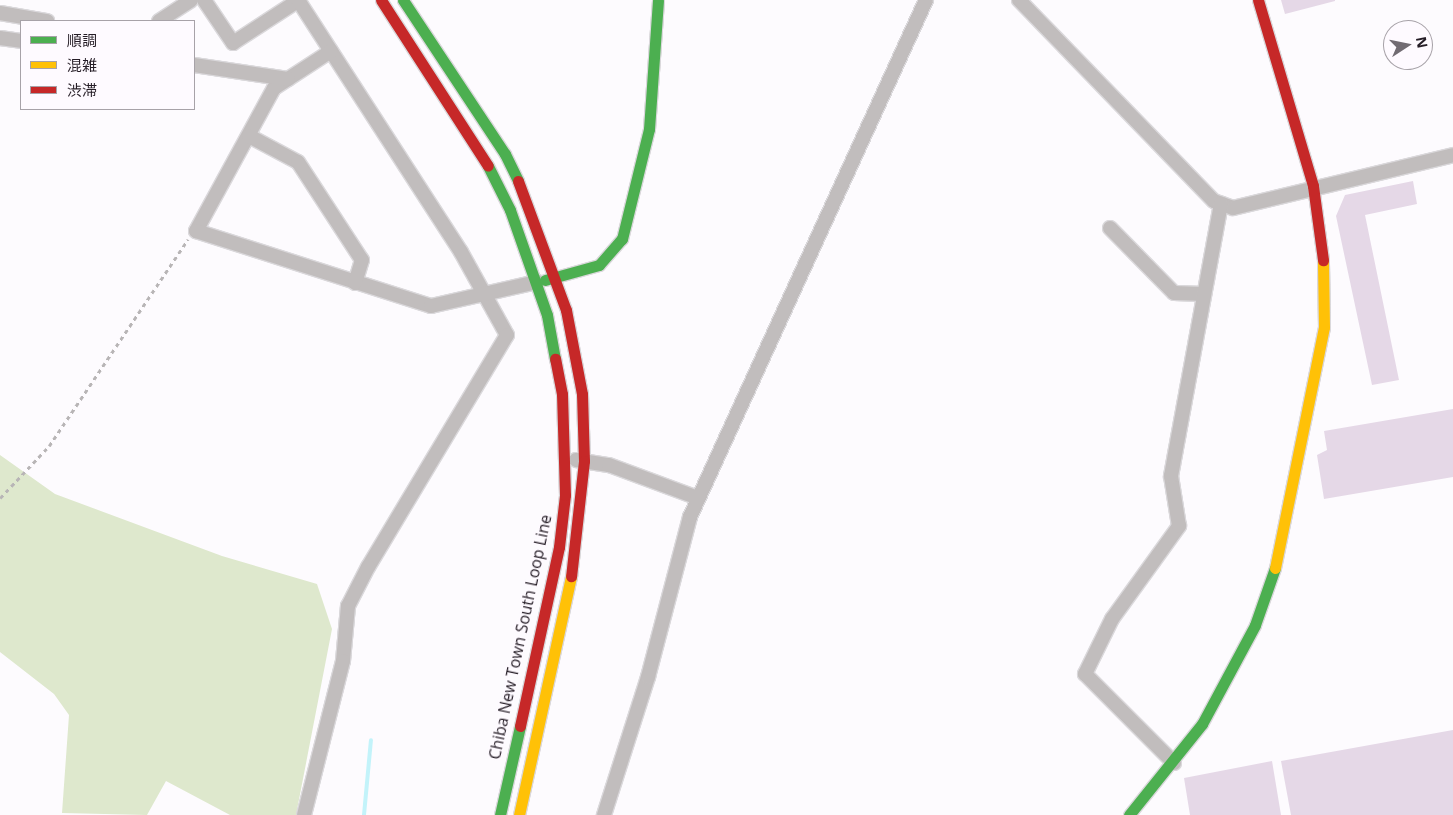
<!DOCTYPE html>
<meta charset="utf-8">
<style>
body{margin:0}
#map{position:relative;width:1453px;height:815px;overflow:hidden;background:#fdfbfe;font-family:"Open Sans","Noto Sans JP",sans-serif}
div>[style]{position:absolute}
.green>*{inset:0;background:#dee8cd}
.stream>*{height:4px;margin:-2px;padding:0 2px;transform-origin:2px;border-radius:2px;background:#c3f3fa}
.building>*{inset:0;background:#e5d8e7}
.path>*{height:2.5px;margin-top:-1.25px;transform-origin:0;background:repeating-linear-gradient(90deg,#b8b5b6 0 4px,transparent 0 8px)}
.roads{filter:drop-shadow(1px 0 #dad8db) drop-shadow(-1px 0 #dad8db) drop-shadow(0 1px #dad8db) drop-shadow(0 -1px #dad8db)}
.street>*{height:14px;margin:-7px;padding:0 7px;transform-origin:7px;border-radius:7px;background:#c1bdbd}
.fast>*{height:11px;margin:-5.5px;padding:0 5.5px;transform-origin:5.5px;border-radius:5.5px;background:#4caf50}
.slow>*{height:11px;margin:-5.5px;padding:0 5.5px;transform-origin:5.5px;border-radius:5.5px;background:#ffc107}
.jam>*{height:11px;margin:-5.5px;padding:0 5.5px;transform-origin:5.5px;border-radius:5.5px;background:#c62828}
span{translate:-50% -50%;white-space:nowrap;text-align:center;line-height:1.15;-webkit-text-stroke:4px #fefaff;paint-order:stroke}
.street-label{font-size:16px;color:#251d26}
.legend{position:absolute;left:20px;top:20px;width:175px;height:90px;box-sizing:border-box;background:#fefaff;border:1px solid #a7a2a8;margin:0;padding:6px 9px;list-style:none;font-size:15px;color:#251d26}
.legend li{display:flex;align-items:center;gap:10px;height:25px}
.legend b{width:25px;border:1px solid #a7a2a8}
.north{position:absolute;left:1383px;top:20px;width:50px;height:50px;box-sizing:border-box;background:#fefaff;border:1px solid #a7a2a8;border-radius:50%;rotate:79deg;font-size:14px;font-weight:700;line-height:20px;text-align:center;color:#251d26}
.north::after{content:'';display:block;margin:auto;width:18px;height:22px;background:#716b72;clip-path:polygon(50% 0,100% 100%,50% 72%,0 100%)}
</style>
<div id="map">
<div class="green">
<div style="clip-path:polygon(0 455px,55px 494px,222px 556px,317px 584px,332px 629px,296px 815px,230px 815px,166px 781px,147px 815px,62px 813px,69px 715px,54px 694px,0 652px)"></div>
</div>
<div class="stream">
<div style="left:364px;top:815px;width:75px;rotate:-84.7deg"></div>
</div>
<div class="building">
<div style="clip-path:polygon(1281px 0,1335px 0,1335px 1px,1285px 14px)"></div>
<div style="clip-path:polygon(1413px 181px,1417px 204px,1365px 215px,1399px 380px,1372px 385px,1336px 216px,1345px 195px)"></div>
<div style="clip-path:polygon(1453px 409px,1453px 477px,1324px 499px,1317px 455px,1327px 450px,1324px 431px)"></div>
<div style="clip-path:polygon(1453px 730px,1453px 815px,1291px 815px,1281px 761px)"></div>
<div style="clip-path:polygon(1272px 761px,1281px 815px,1190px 815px,1184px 778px)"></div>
</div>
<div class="path">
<div style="left:0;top:498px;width:71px;rotate:-46.7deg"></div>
<div style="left:49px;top:446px;width:249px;rotate:-56.1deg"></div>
</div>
<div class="roads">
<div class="street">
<div style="left:204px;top:0;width:52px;rotate:56deg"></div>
<div style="left:233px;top:43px;width:79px;rotate:-33.1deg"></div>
<div style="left:298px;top:0;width:300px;rotate:57.1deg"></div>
<div style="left:461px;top:252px;width:95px;rotate:61deg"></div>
<div style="left:507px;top:335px;width:270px;rotate:120.9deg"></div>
<div style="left:368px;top:567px;width:44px;rotate:117.1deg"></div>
<div style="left:348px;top:606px;width:55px;rotate:95.2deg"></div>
<div style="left:343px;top:661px;width:159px;rotate:104.2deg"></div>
<div style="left:1019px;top:0;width:280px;rotate:45.9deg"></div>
<div style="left:1214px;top:201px;width:20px;rotate:20deg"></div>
<div style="left:1233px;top:208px;width:226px;rotate:-13.5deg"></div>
<div style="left:0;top:13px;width:48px;rotate:9.7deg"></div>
<div style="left:159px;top:21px;width:38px;rotate:-33deg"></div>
<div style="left:0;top:38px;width:21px;rotate:8deg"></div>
<div style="left:331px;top:51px;width:68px;rotate:147deg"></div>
<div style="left:274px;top:88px;width:163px;rotate:118.6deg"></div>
<div style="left:196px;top:231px;width:247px;rotate:17.7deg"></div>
<div style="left:431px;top:306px;width:109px;rotate:-12.8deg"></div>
<div style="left:194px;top:65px;width:95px;rotate:8.5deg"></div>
<div style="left:249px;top:136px;width:55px;rotate:28deg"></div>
<div style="left:298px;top:162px;width:117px;rotate:56.9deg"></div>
<div style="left:362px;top:260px;width:24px;rotate:107deg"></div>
<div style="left:1110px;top:228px;width:91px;rotate:45.4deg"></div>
<div style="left:1174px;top:293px;width:30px;rotate:2deg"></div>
<div style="left:576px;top:460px;width:33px;rotate:9deg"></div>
<div style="left:609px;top:465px;width:95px;rotate:20.3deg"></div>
<div style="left:1174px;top:763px;width:126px;rotate:-135deg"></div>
<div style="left:1085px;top:674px;width:61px;rotate:-63.9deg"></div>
<div style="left:1112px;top:619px;width:115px;rotate:-54.2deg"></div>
<div style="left:1179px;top:526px;width:51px;rotate:-99.1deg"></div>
<div style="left:1171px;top:476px;width:277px;rotate:-79.6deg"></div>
<div style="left:604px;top:815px;width:145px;rotate:-72.3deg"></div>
<div style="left:648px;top:677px;width:165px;rotate:-75.3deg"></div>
<div style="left:690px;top:517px;width:568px;rotate:-65.46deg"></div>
</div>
<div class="fast">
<div style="left:403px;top:0;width:185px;rotate:56.5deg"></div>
<div style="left:505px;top:154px;width:30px;rotate:64deg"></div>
<div style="left:488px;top:166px;width:49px;rotate:63.4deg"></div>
<div style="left:510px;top:210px;width:111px;rotate:70.6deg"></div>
<div style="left:547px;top:315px;width:45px;rotate:79.7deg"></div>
<div style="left:545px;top:280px;width:56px;rotate:-15.5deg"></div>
<div style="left:599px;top:265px;width:35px;rotate:-49deg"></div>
<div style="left:622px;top:239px;width:113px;rotate:-76.2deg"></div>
<div style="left:649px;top:129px;width:129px;rotate:-86deg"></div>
<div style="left:500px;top:815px;width:91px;rotate:-77.3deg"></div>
<div style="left:1129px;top:815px;width:117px;rotate:-51.3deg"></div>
<div style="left:1202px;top:724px;width:112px;rotate:-61.8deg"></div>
<div style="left:1255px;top:625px;width:60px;rotate:-70.7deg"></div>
</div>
<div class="slow">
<div style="left:1275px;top:568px;width:246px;rotate:-78.5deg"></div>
<div style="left:1324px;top:327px;width:67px;rotate:-90.9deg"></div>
<div style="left:519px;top:815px;width:245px;rotate:-77.7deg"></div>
</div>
<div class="jam">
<div style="left:381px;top:0;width:197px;rotate:57.2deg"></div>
<div style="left:1258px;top:0;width:194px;rotate:73.5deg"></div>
<div style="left:1313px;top:186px;width:75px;rotate:82.3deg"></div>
<div style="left:518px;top:181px;width:138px;rotate:69.6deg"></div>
<div style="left:566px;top:310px;width:86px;rotate:79.2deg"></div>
<div style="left:582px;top:394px;width:67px;rotate:88.3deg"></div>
<div style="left:584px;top:461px;width:116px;rotate:96.4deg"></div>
<div style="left:520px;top:726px;width:183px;rotate:-77.7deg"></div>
<div style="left:559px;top:547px;width:52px;rotate:-83.4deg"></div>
<div style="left:565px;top:495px;width:101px;rotate:-91.7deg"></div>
<div style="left:562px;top:394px;width:36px;rotate:-101deg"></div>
</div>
</div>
<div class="street-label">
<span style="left:520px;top:637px;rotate:-78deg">Chiba New Town South Loop Line</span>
</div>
<ul class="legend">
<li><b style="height:6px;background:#4caf50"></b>順調</li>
<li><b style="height:6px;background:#ffc107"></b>混雑</li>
<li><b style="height:6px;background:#c62828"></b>渋滞</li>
</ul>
<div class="north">N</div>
</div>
